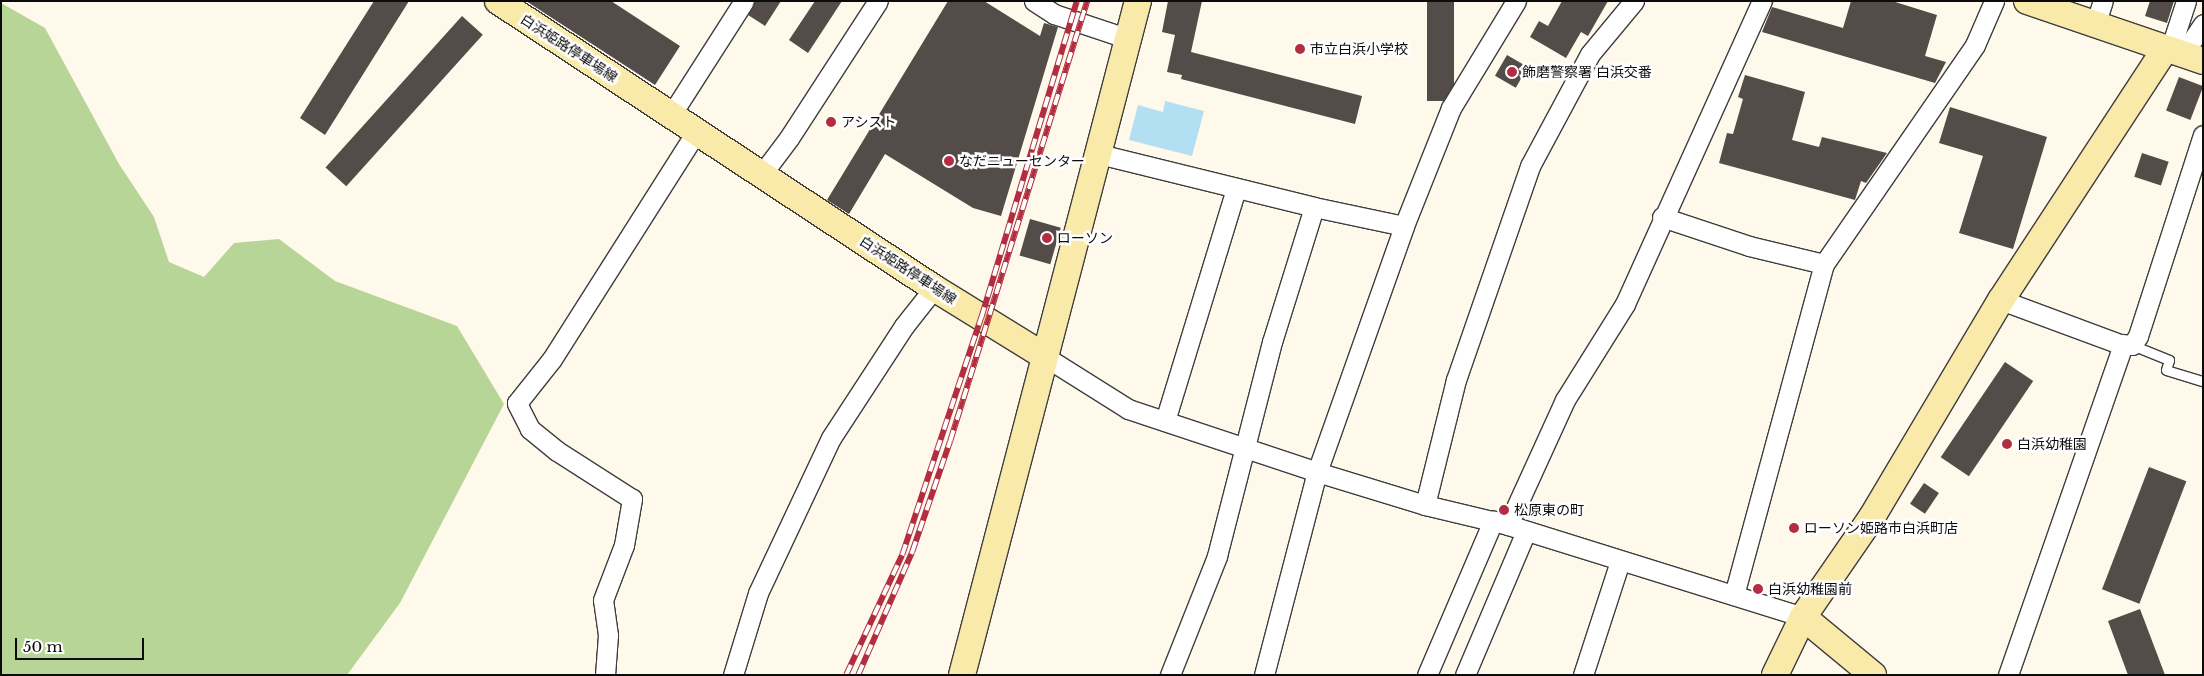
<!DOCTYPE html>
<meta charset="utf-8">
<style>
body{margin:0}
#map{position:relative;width:2204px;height:676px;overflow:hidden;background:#fef9eb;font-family:"Libre Baskerville","Noto Sans JP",serif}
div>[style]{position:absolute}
.forest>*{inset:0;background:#b8d598}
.water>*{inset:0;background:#b3dff2}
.building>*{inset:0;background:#534c49;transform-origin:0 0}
.roads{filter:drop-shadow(1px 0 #3e3e3e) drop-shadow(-1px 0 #3e3e3e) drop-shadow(0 1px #3e3e3e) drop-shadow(0 -1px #3e3e3e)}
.lane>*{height:9px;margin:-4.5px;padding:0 4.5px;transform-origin:4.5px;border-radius:4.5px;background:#fff}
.street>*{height:19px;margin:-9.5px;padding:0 9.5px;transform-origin:9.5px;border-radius:9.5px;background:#fff}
.secondary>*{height:26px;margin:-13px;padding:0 13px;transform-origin:13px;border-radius:13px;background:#f9eaaa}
.rail>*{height:5.5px;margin-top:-2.75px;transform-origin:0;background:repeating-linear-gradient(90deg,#fff 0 11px,#b22d3f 0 22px);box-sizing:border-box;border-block:1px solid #b22d3f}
.dots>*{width:14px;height:14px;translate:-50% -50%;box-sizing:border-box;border:2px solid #fff;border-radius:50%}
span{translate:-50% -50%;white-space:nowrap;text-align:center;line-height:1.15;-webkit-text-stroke:5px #fff;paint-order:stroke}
.street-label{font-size:14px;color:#0b0b0b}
.poi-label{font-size:14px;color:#0b0b0b}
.left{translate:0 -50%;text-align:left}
.frame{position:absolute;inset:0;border:2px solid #0b0b0b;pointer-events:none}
.scale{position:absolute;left:15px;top:638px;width:129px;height:22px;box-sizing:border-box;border:2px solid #0b0b0b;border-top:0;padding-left:6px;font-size:15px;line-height:18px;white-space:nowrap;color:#0b0b0b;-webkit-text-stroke:4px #fff;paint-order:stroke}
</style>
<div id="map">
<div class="forest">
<div style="clip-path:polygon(1px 3px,45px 28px,119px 164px,154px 217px,169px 262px,204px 277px,234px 243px,279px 239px,335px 281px,457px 326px,504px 404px,400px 603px,347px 675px,1px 675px)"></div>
</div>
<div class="water">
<div style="clip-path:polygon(1165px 101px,1204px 111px,1192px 156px,1129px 140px,1138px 105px,1163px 112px)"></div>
</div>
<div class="building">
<div style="clip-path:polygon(374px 1px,409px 1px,325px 135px,300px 118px)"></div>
<div style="clip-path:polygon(526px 1px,611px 1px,680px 46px,655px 85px)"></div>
<div style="clip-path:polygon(755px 1px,781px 1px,765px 26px,748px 15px)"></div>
<div style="clip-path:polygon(815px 1px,842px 1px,808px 53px,789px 40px)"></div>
<div style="clip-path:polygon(948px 1px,984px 1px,1040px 36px,1044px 23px,1058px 27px,1001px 216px,973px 208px,885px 154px,849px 214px,827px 200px)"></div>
<div style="clip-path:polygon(1168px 1px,1202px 1px,1191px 52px,1362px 96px,1355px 124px,1181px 79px,1182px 75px,1167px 72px,1175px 35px,1162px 32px)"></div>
<div style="left:1427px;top:1px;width:27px;height:100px"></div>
<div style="clip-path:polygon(1562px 1px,1608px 1px,1588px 36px,1581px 32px,1566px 58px,1530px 37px,1539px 21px,1548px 26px)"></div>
<div style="clip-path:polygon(1851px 1px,1892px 1px,1937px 15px,1925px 56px,1946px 62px,1935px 83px,1762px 32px,1772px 7px,1843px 28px)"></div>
<div style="clip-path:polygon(2150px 1px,2174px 1px,2167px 23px,2145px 16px)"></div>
<div style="left:462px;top:16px;width:28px;height:204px;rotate:42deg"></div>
<div style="left:1507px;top:55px;width:24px;height:24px;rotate:30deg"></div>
<div style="clip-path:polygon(1745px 75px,1805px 92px,1792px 140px,1819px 147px,1822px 137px,1887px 153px,1866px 183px,1861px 181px,1855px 200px,1719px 163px,1727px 133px,1733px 134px,1743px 99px,1738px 97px)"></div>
<div style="left:2179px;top:77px;width:26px;height:36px;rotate:21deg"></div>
<div style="clip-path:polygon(1950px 107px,2047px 137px,2013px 249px,1959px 233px,1983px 156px,1939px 143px)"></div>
<div style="left:2142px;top:153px;width:28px;height:25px;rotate:18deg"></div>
<div style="left:1030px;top:219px;width:32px;height:38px;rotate:16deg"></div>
<div style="left:2005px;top:362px;width:34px;height:115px;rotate:34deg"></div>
<div style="left:2149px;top:467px;width:40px;height:131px;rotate:21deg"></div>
<div style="left:1924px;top:483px;width:18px;height:25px;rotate:34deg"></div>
<div style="clip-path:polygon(2140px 609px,2165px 675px,2128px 675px,2108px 621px)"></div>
</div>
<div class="roads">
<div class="lane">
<div style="left:2132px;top:345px;width:40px;rotate:22deg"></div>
<div style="left:2169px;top:360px;width:10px;rotate:107deg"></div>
<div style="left:2166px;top:370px;width:39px;rotate:17deg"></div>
</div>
<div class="street">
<div style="left:1034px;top:1px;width:24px;rotate:33deg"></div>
<div style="left:1054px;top:14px;width:79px;rotate:18.4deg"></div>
<div style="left:2095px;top:25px;width:25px;rotate:-72deg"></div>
<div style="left:2170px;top:50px;width:52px;rotate:-71.9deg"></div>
<div style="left:2183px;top:54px;width:36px;rotate:-56deg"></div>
<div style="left:671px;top:115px;width:135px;rotate:-57.4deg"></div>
<div style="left:1099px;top:154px;width:221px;rotate:13.8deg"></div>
<div style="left:1314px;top:207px;width:92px;rotate:11.9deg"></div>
<div style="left:762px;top:174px;width:45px;rotate:-53.1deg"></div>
<div style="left:789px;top:138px;width:163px;rotate:-57deg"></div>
<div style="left:1662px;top:217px;width:92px;rotate:18.4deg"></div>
<div style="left:1749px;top:246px;width:77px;rotate:13.5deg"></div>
<div style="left:2001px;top:300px;width:127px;rotate:20.3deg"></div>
<div style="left:2120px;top:344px;width:12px;rotate:5deg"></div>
<div style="left:2132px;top:345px;width:11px;rotate:-56deg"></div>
<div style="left:2138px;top:336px;width:211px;rotate:-72.1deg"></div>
<div style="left:1044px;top:356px;width:99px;rotate:32.2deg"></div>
<div style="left:1128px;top:409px;width:199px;rotate:18.4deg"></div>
<div style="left:1317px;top:472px;width:113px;rotate:17deg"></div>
<div style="left:1425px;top:505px;width:85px;rotate:13.5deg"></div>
<div style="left:1508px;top:525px;width:309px;rotate:17.3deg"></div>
<div style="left:1165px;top:421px;width:243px;rotate:-73deg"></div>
<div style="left:1425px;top:505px;width:129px;rotate:-76.1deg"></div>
<div style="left:1456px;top:380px;width:226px;rotate:-70.9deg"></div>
<div style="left:1530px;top:166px;width:127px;rotate:-61.8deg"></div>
<div style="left:1590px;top:54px;width:69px;rotate:-50.3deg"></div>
<div style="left:1508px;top:525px;width:137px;rotate:-65.5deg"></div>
<div style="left:1565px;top:400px;width:113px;rotate:-58deg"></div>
<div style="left:1625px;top:304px;width:333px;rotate:-65.7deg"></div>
<div style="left:1734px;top:595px;width:343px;rotate:-74.8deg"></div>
<div style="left:1824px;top:264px;width:266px;rotate:-55.4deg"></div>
<div style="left:1975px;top:45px;width:48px;rotate:-66.6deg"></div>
<div style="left:605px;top:675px;width:40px;rotate:-85.7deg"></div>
<div style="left:608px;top:635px;width:35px;rotate:-98deg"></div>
<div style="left:603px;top:600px;width:59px;rotate:-69.1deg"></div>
<div style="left:624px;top:545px;width:47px;rotate:-80.1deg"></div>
<div style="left:632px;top:499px;width:89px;rotate:-147.4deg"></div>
<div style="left:557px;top:451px;width:35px;rotate:-141deg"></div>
<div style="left:530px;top:429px;width:29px;rotate:-117deg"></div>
<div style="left:517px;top:403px;width:56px;rotate:-51.5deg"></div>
<div style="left:552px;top:359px;width:269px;rotate:-57.6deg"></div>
<div style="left:733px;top:675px;width:86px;rotate:-73deg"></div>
<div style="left:758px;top:593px;width:171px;rotate:-64.8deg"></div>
<div style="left:831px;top:438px;width:134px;rotate:-56.9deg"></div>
<div style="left:904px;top:326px;width:48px;rotate:-51.7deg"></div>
<div style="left:1170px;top:675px;width:128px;rotate:-68.4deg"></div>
<div style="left:1217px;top:556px;width:221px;rotate:-75.6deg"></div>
<div style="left:1272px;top:342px;width:141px;rotate:-72.7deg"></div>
<div style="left:1264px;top:675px;width:210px;rotate:-75.4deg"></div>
<div style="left:1317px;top:472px;width:261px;rotate:-70.5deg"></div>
<div style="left:1404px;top:226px;width:127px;rotate:-68.3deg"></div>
<div style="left:1451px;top:108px;width:125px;rotate:-58.7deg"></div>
<div style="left:1427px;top:675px;width:168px;rotate:-66.8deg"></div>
<div style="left:1465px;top:675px;width:156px;rotate:-67deg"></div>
<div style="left:1583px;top:675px;width:120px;rotate:-72deg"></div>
<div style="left:2008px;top:675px;width:350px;rotate:-70.8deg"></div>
</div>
<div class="secondary">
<div style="left:498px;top:1px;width:522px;rotate:33.36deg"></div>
<div style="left:934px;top:288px;width:129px;rotate:31.7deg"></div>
<div style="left:2027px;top:1px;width:186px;rotate:18.8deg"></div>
<div style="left:1803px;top:617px;width:91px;rotate:39.6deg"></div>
<div style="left:962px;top:675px;width:697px;rotate:-75.37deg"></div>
<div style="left:1775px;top:675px;width:64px;rotate:-64.2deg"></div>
<div style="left:1803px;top:617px;width:121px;rotate:-55.4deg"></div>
<div style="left:1872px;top:517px;width:252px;rotate:-59.3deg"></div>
<div style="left:2001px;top:300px;width:300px;rotate:-56.8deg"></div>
</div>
</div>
<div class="rail">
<div style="left:846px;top:675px;width:132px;rotate:-65deg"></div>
<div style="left:902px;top:555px;width:250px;rotate:-71.6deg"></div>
<div style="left:981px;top:318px;width:331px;rotate:-73.2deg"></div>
<div style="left:858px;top:675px;width:134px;rotate:-66.3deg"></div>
<div style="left:912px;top:552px;width:117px;rotate:-71.1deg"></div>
<div style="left:950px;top:441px;width:461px;rotate:-72.7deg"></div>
</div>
<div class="dots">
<div style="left:1300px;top:49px;background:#b22d3f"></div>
<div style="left:1512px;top:72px;background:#b22d3f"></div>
<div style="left:831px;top:122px;background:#b22d3f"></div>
<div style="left:949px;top:161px;background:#b22d3f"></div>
<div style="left:1047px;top:238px;background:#b22d3f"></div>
<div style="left:2007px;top:444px;background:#b22d3f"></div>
<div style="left:1504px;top:510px;background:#b22d3f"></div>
<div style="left:1794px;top:528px;background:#b22d3f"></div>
<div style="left:1758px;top:589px;background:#b22d3f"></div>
</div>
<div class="street-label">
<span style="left:569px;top:48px;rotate:33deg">白浜姫路停車場線</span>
<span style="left:908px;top:270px;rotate:33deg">白浜姫路停車場線</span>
</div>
<div class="poi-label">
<span class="left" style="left:1310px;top:49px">市立白浜小学校</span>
<span class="left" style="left:1522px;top:72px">飾磨警察署 白浜交番</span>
<span class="left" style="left:841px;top:122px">アシスト</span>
<span class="left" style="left:959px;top:161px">なだニューセンター</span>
<span class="left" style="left:1057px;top:238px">ローソン</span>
<span class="left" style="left:2017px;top:444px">白浜幼稚園</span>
<span class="left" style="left:1514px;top:510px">松原東の町</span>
<span class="left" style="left:1804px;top:528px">ローソン姫路市白浜町店</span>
<span class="left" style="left:1768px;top:589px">白浜幼稚園前</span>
</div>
<div class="frame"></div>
<div class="scale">50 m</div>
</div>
